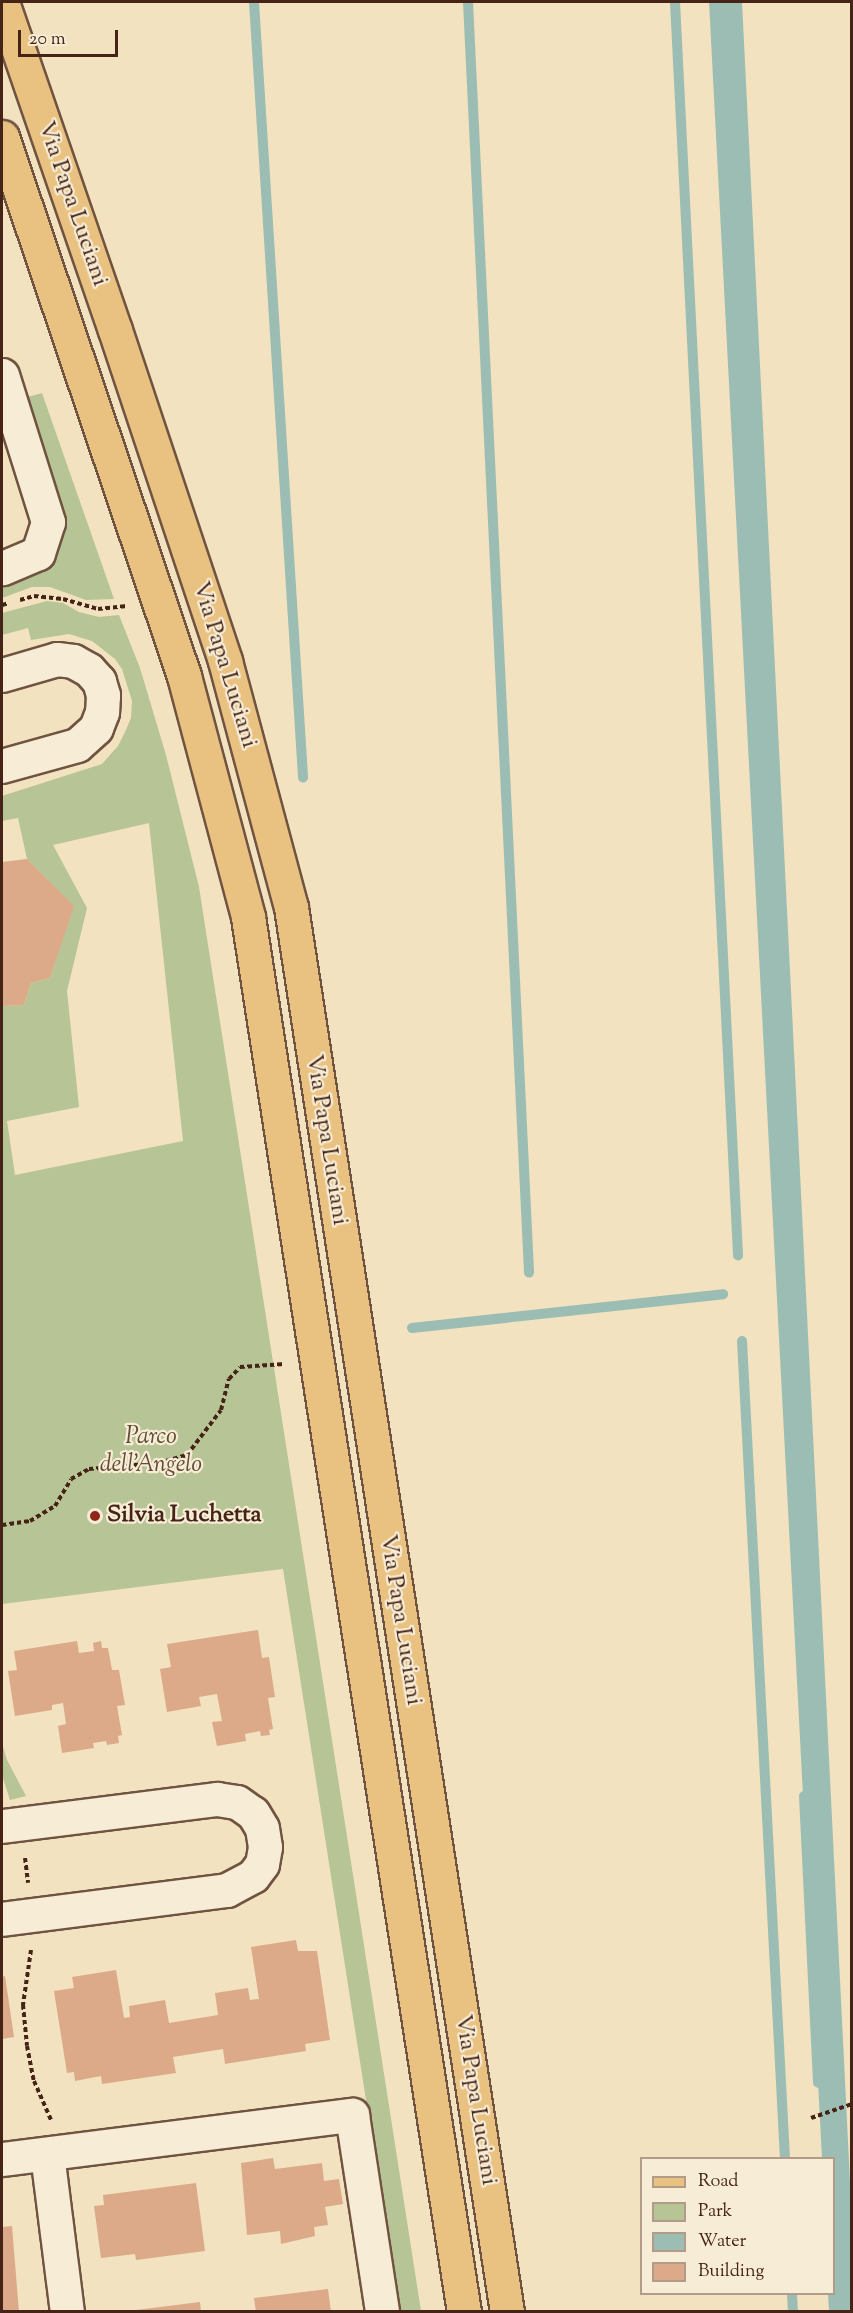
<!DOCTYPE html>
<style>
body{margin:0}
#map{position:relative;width:853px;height:2313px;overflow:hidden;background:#f2e2bf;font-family:"Sorts Mill Goudy",serif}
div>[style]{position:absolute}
.green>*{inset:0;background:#b7c495}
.water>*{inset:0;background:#9bbdb4}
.stream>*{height:10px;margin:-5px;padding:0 5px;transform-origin:5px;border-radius:5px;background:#9bbdb4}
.building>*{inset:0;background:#dcaa89}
.path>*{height:4px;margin-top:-2px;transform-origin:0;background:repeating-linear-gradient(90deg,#452316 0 4.5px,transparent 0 7.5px)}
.roads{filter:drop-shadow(2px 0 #705340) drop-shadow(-2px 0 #705340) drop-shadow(0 2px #705340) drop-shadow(0 -2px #705340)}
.minor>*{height:33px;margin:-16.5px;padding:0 16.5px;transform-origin:16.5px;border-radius:16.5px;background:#f7ecd5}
.major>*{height:33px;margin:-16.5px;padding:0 16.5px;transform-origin:16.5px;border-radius:16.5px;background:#e9c180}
.dots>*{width:16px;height:16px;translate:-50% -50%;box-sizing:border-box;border:3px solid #f7ecd5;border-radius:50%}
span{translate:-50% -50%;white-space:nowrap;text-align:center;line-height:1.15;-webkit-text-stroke:4.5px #f7ecd5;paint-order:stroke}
.street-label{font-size:24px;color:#452316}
.park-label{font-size:24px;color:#624b36;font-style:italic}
.poi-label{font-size:24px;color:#452316;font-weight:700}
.left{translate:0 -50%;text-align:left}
.frame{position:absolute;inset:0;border:3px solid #452316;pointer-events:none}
.legend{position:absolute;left:640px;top:2157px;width:195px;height:138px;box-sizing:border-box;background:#f7ecd5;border:2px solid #b09c89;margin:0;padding:8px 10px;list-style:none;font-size:18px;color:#452316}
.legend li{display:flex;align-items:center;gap:12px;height:30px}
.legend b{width:30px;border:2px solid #b09c89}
.scale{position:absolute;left:18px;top:30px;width:100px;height:27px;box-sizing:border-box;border:3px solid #452316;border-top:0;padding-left:8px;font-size:18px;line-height:21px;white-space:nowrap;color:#452316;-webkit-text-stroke:4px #f7ecd5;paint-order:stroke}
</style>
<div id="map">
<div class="green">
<div style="clip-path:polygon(42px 393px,114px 599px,86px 600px,50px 587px,32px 587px,2px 598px,2px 577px,40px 564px,20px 399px)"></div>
<div style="clip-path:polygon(evenodd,47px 601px,63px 603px,79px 612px,99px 617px,119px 615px,140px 668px,166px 755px,199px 887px,421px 2311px,399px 2311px,283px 1569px,2px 1604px,2px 1006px,24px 1005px,31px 983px,50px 978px,73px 906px,27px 859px,18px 818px,2px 821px,2px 796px,102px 764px,118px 746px,125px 732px,131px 718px,132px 701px,122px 669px,115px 659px,92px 641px,69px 634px,31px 640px,28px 628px,2px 635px,2px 613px,47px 601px,149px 823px,183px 1141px,15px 1175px,7px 1121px,79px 1107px,67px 991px,87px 908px,53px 845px,149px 823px)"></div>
<div style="clip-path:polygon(2px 1743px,7px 1760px,26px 1796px,10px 1800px,2px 1775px)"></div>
</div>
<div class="water">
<div style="clip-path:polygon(709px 2px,742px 2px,851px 2202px,851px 2311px,829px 2311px,828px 2294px,834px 2294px,834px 2158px,822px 2158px)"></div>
</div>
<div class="stream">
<div style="left:254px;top:2px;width:777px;rotate:86.38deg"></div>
<div style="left:468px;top:2px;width:1272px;rotate:87.25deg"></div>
<div style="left:675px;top:2px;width:1255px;rotate:87.12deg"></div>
<div style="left:412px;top:1328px;width:313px;rotate:-6.2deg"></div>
<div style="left:742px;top:1341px;width:818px;rotate:86.99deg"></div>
<div style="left:804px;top:1796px;width:287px;rotate:87.2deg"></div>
<div style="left:792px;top:2294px;width:18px;rotate:87deg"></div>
</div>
<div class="building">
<div style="clip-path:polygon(27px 859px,74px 906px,50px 978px,31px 983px,24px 1005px,2px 1006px,2px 862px)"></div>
<div style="clip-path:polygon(258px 1630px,262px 1658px,269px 1657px,275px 1697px,268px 1698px,273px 1729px,269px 1730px,270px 1735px,261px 1736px,260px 1731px,245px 1734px,246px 1741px,217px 1746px,212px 1722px,222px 1721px,217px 1694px,199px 1697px,201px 1706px,167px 1712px,160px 1669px,171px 1667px,167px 1644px)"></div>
<div style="clip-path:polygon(77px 1641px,79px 1653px,94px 1651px,93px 1643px,101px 1641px,102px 1648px,108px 1648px,112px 1670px,119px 1670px,125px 1705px,117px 1706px,122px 1735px,118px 1736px,119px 1743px,107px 1745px,106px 1741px,93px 1743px,94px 1748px,62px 1753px,58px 1726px,66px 1724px,63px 1703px,52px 1705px,52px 1710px,15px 1716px,8px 1671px,17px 1670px,14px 1651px)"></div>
<div style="clip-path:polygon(296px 1940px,298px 1951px,317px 1951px,330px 2040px,305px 2044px,306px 2051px,225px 2064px,223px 2049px,173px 2057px,176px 2073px,102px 2084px,101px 2076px,75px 2081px,74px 2072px,67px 2073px,54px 1991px,74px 1988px,72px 1977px,116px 1970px,124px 2018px,130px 2017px,129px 2006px,165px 2000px,169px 2023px,218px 2015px,215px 1993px,248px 1988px,250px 2000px,259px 1999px,251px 1947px)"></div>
<div style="clip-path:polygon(5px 1976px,14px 2037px,2px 2039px,2px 1977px)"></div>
<div style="clip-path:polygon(273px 2158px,275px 2169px,322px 2163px,324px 2181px,339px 2179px,343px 2204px,325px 2207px,328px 2225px,314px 2227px,315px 2236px,281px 2244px,280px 2231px,247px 2235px,241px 2163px)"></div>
<div style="clip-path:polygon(196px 2183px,205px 2251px,136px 2260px,135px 2254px,101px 2258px,94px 2206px,104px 2205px,103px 2195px)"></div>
<div style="clip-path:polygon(12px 2226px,19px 2312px,2px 2312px,2px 2227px)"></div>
<div style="clip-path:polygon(328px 2289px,331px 2312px,256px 2312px,254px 2298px)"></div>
<div style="clip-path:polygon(200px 2302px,201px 2312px,136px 2312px,136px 2310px)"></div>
</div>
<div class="path">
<div style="left:20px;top:600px;width:15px;rotate:-16deg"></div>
<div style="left:34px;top:596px;width:29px;rotate:6deg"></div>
<div style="left:63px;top:599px;width:36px;rotate:16deg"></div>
<div style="left:98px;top:609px;width:29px;rotate:-6deg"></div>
<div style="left:2px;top:605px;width:7px;rotate:-16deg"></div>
<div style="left:2px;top:1525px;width:28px;rotate:-8deg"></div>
<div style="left:30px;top:1521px;width:29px;rotate:-31deg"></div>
<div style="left:55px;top:1506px;width:31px;rotate:-59deg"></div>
<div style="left:71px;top:1479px;width:21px;rotate:-29deg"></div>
<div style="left:89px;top:1469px;width:70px;rotate:-4.9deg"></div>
<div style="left:159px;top:1463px;width:29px;rotate:-16deg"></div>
<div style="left:187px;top:1455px;width:56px;rotate:-52.9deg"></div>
<div style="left:221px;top:1410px;width:32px;rotate:-76deg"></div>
<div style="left:229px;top:1379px;width:16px;rotate:-47deg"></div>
<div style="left:240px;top:1367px;width:45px;rotate:-3.8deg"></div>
<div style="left:25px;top:1858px;width:25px;rotate:83deg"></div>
<div style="left:31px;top:1950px;width:56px;rotate:98.3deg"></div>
<div style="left:23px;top:2005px;width:41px;rotate:84.4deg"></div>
<div style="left:27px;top:2046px;width:36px;rotate:79deg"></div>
<div style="left:34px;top:2081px;width:43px;rotate:66.4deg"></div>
<div style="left:811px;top:2118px;width:43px;rotate:-18.9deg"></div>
</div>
<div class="roads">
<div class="minor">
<div style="left:2px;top:375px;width:154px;rotate:72.6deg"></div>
<div style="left:48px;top:522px;width:33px;rotate:108deg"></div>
<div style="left:38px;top:553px;width:39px;rotate:157deg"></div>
<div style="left:2px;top:675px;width:57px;rotate:-16.2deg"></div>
<div style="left:57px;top:659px;width:16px;rotate:7deg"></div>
<div style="left:73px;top:661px;width:18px;rotate:29deg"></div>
<div style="left:89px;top:670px;width:15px;rotate:48deg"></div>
<div style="left:99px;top:681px;width:15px;rotate:74deg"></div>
<div style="left:103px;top:695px;width:17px;rotate:93deg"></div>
<div style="left:102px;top:712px;width:17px;rotate:111deg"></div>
<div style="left:96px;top:728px;width:25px;rotate:138deg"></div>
<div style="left:77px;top:745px;width:78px;rotate:164.4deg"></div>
<div style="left:2px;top:1826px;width:217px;rotate:-7.2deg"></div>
<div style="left:217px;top:1799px;width:20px;rotate:9deg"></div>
<div style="left:237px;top:1802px;width:19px;rotate:35deg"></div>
<div style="left:253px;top:1813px;width:17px;rotate:59deg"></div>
<div style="left:262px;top:1828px;width:19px;rotate:81deg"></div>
<div style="left:265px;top:1847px;width:17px;rotate:100deg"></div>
<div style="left:262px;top:1864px;width:15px;rotate:127deg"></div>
<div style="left:253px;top:1876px;width:30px;rotate:152deg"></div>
<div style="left:227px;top:1890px;width:227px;rotate:172.7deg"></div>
<div style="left:47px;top:2154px;width:159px;rotate:82.8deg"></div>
<div style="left:2px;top:2159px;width:353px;rotate:-7.2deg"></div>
<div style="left:352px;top:2115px;width:199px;rotate:81.3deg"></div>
</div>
<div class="major">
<div style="left:2px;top:2px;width:347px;rotate:71deg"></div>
<div style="left:115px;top:330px;width:349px;rotate:71.6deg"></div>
<div style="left:225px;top:661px;width:255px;rotate:75deg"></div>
<div style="left:291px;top:907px;width:1422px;rotate:81.26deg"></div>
<div style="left:2px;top:137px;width:569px;rotate:71.34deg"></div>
<div style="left:184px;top:676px;width:249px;rotate:75.1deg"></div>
<div style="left:248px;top:917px;width:1412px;rotate:81.2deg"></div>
</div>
</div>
<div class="dots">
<div style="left:95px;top:1516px;background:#8f2418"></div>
</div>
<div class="street-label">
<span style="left:72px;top:204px;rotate:71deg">Via Papa Luciani</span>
<span style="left:224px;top:665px;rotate:73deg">Via Papa Luciani</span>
<span style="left:326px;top:1140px;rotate:81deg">Via Papa Luciani</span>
<span style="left:400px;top:1620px;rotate:81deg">Via Papa Luciani</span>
<span style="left:475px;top:2100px;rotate:81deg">Via Papa Luciani</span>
</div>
<div class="park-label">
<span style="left:151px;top:1452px">Parco<br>dell'Angelo</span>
</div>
<div class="poi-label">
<span class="left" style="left:107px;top:1516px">Silvia Luchetta</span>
</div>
<div class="frame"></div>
<ul class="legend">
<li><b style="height:8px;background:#e9c180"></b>Road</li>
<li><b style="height:16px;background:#b7c495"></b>Park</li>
<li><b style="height:16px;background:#9bbdb4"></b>Water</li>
<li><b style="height:16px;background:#dcaa89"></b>Building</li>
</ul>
<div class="scale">20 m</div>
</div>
